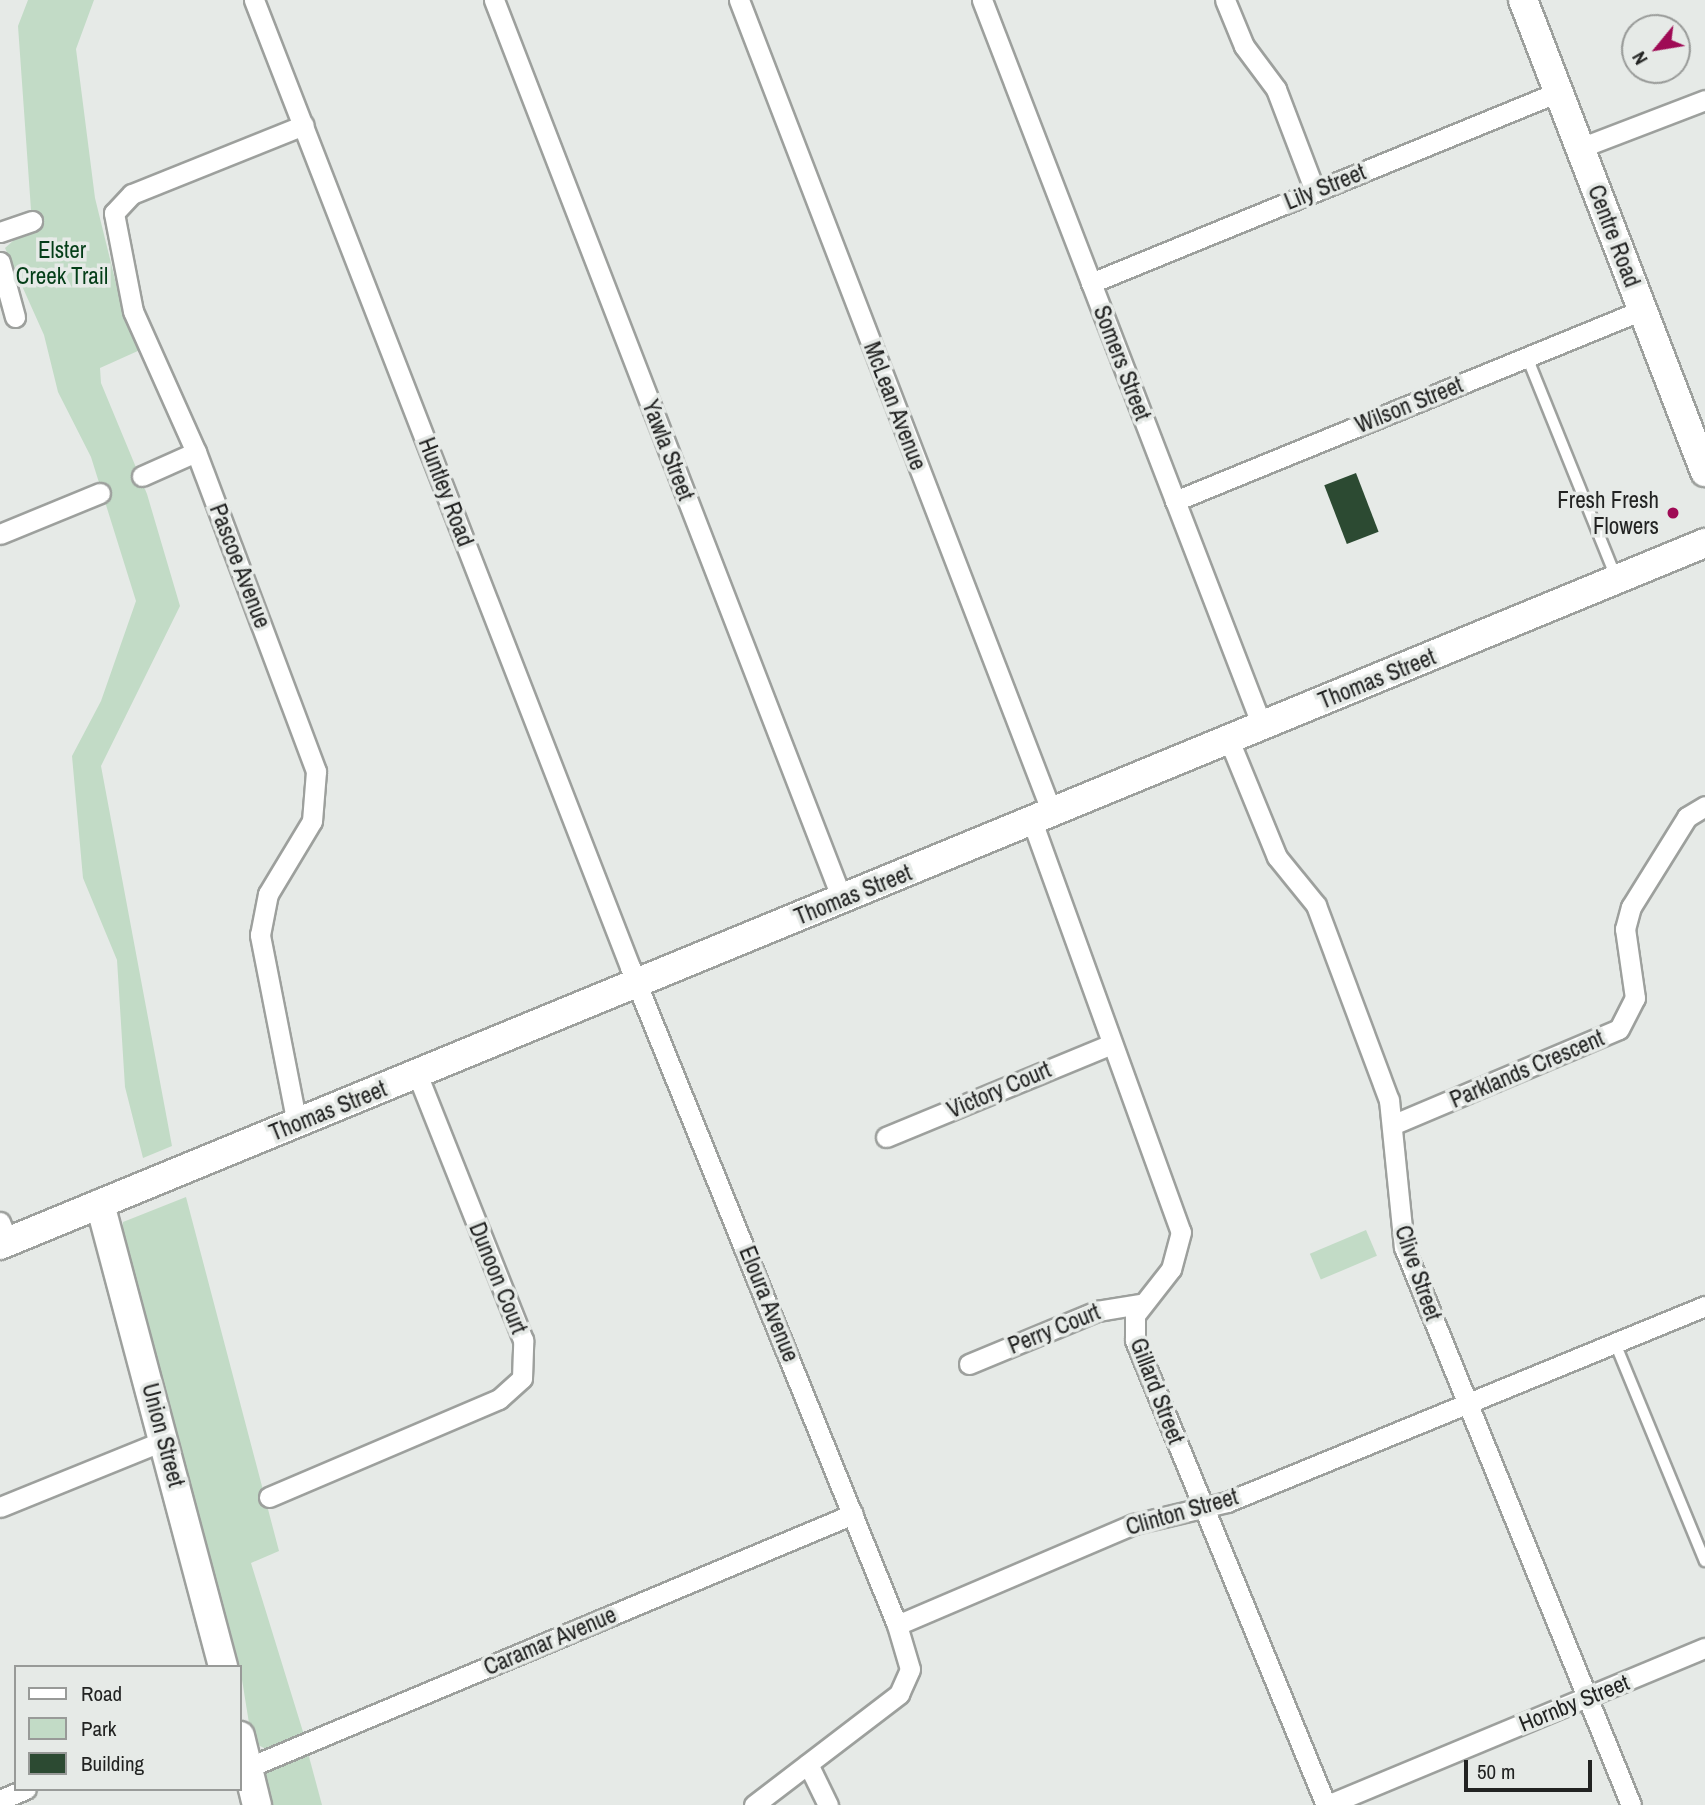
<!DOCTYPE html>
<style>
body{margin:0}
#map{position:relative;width:1705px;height:1805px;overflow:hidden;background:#e6eae7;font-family:"Archivo Narrow",sans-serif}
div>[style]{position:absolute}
.green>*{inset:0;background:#c2dbc6;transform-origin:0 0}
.building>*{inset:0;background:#2c4a32;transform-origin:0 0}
.roads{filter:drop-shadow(2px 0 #9da09d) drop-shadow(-2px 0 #9da09d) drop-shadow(0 2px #9da09d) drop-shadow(0 -2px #9da09d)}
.lane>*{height:10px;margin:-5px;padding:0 5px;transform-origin:5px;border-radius:5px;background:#fff}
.street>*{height:19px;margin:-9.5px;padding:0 9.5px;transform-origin:9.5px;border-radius:9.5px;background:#fff}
.secondary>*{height:28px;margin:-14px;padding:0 14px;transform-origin:14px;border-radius:14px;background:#fff}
.dots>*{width:19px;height:19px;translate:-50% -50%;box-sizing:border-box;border:4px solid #e6eae7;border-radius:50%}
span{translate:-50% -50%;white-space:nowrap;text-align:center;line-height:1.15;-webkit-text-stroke:7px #e6eae7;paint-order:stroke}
.street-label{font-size:23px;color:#222322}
.park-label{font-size:23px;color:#043e18}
.poi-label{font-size:23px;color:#222322}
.right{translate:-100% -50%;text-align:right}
.legend{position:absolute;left:14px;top:1665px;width:228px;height:126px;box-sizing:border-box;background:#e6eae7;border:2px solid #989a98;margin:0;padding:9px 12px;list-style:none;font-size:21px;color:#222322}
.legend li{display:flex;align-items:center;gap:14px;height:35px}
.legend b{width:35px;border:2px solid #989a98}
.north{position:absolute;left:1621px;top:14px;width:70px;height:70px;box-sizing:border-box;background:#e6eae7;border:2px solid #989a98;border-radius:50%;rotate:240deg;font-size:19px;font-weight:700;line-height:28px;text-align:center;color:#222322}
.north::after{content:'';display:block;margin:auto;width:24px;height:32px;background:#9f0b55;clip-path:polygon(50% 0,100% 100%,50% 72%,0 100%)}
.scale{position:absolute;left:1464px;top:1760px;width:128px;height:32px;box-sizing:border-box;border:4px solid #222322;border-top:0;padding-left:9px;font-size:21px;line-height:24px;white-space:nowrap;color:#222322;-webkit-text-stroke:5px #e6eae7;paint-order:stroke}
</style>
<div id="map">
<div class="green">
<div style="clip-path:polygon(28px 0,94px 0,76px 49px,95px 198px,124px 316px,140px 350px,100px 368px,101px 383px,147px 494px,180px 606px,101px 766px,172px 1146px,143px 1158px,125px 1087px,117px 960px,83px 878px,72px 756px,101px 701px,136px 601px,91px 457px,58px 392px,44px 335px,5px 248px,32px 224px,18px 26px)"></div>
<div style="clip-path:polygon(186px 1197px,279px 1551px,251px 1563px,304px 1735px,268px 1750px,252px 1742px,240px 1667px,122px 1235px,123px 1222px)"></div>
<div style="left:1366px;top:1230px;width:28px;height:61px;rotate:67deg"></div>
<div style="clip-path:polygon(308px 1753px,322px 1805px,266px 1805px,265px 1773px)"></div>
</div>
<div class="building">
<div style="left:1356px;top:473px;width:63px;height:34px;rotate:69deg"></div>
</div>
<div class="roads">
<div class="lane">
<div style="left:1527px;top:357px;width:237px;rotate:68deg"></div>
<div style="left:1615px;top:1343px;width:236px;rotate:67.6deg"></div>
</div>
<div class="street">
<div style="left:254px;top:0;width:1038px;rotate:68.75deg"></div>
<div style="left:630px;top:967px;width:710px;rotate:67.91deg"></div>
<div style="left:494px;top:0;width:964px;rotate:68.84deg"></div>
<div style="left:739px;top:0;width:871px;rotate:68.94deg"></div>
<div style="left:982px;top:0;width:778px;rotate:68.91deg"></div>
<div style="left:1225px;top:0;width:50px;rotate:67.6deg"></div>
<div style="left:1244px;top:46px;width:54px;rotate:53.3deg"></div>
<div style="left:1276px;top:89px;width:109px;rotate:69.1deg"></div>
<div style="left:1580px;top:148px;width:134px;rotate:-21deg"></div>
<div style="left:0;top:232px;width:34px;rotate:-19deg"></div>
<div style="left:0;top:262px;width:57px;rotate:74.7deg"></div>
<div style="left:1091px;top:283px;width:505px;rotate:-22.24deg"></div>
<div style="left:142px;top:476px;width:59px;rotate:-24deg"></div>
<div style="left:1175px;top:501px;width:505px;rotate:-22.24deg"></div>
<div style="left:0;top:534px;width:108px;rotate:-22.3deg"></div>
<div style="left:1229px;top:740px;width:126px;rotate:67.7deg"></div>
<div style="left:1277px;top:857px;width:62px;rotate:50.9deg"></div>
<div style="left:1316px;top:905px;width:208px;rotate:69.5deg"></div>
<div style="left:1389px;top:1100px;width:148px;rotate:84.2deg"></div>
<div style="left:1404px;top:1247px;width:602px;rotate:67.86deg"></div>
<div style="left:1032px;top:821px;width:437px;rotate:70.1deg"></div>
<div style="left:1181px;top:1232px;width:38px;rotate:105deg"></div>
<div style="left:1171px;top:1269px;width:58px;rotate:128deg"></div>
<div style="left:1135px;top:1315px;width:25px;rotate:90deg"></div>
<div style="left:1135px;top:1340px;width:503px;rotate:67.67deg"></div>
<div style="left:297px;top:1124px;width:193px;rotate:-101.1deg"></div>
<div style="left:260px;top:935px;width:42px;rotate:-79deg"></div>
<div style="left:268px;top:894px;width:85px;rotate:-58.9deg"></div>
<div style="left:312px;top:821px;width:50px;rotate:-85.4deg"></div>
<div style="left:316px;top:771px;width:341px;rotate:-110.6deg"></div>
<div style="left:196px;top:452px;width:154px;rotate:-114.1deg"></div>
<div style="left:133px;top:311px;width:100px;rotate:-101deg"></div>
<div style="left:114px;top:213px;width:26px;rotate:-47deg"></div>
<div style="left:132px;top:194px;width:185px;rotate:-21.9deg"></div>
<div style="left:1392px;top:1125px;width:246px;rotate:-22.9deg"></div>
<div style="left:1619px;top:1029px;width:35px;rotate:-63deg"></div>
<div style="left:1635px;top:998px;width:70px;rotate:-98.2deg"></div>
<div style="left:1625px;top:929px;width:23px;rotate:-75deg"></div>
<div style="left:1631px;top:907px;width:106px;rotate:-58.1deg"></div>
<div style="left:1687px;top:817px;width:21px;rotate:-31deg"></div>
<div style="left:886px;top:1137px;width:244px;rotate:-22.4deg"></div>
<div style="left:0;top:1222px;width:22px;rotate:68deg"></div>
<div style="left:969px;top:1364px;width:139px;rotate:-22.5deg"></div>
<div style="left:1097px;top:1311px;width:44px;rotate:-9.2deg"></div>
<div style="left:269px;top:1497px;width:250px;rotate:-23.1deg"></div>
<div style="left:499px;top:1399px;width:31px;rotate:-42deg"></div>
<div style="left:522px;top:1378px;width:38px;rotate:-88deg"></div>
<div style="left:523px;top:1340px;width:286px;rotate:-111.7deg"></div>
<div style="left:0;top:1507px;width:178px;rotate:-22.1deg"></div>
<div style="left:808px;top:1764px;width:46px;rotate:64deg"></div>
<div style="left:247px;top:1768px;width:657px;rotate:-22.74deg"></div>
<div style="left:0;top:1800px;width:28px;rotate:-23deg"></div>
<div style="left:754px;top:1805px;width:183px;rotate:-37.4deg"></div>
<div style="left:899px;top:1694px;width:27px;rotate:-66deg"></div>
<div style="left:910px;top:1669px;width:46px;rotate:-106.5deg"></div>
<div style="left:897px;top:1625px;width:258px;rotate:-23.1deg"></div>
<div style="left:1134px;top:1524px;width:96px;rotate:-13.3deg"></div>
<div style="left:1227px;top:1502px;width:517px;rotate:-22.3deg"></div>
<div style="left:1327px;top:1805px;width:409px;rotate:-22.6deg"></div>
</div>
<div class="secondary">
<div style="left:1523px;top:0;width:506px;rotate:68.91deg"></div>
<div style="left:100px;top:1204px;width:479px;rotate:75.1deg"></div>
<div style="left:0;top:1245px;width:1844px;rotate:-22.38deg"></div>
<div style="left:240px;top:1736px;width:71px;rotate:76.2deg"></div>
</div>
</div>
<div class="dots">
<div style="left:1673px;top:513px;background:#9f0b55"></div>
</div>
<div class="street-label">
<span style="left:1325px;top:187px;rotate:-22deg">Lily Street</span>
<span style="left:1614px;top:236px;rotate:69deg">Centre Road</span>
<span style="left:1122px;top:363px;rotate:69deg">Somers Street</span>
<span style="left:1409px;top:405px;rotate:-22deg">Wilson Street</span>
<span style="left:895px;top:406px;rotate:69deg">McLean Avenue</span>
<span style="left:668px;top:450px;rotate:69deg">Yawla Street</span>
<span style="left:446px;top:492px;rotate:69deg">Huntley Road</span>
<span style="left:240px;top:566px;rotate:69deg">Pascoe Avenue</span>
<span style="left:1377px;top:679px;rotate:-22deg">Thomas Street</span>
<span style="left:853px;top:895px;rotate:-22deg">Thomas Street</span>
<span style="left:1527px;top:1069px;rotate:-23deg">Parklands Crescent</span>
<span style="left:999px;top:1090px;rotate:-23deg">Victory Court</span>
<span style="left:328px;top:1111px;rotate:-22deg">Thomas Street</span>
<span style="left:1418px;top:1273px;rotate:71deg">Clive Street</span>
<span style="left:498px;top:1278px;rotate:68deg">Dunoon Court</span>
<span style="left:769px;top:1304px;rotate:68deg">Eloura Avenue</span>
<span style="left:1054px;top:1329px;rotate:-22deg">Perry Court</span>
<span style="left:1157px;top:1391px;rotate:69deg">Gillard Street</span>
<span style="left:163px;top:1435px;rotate:75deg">Union Street</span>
<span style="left:1182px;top:1512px;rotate:-16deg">Clinton Street</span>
<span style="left:550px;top:1641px;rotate:-23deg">Caramar Avenue</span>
<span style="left:1574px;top:1703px;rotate:-22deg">Hornby Street</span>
</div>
<div class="park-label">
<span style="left:62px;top:263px">Elster<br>Creek Trail</span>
</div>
<div class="poi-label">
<span class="right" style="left:1659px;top:513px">Fresh Fresh<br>Flowers</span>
</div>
<ul class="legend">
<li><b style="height:9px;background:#fff"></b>Road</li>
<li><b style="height:19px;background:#c2dbc6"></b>Park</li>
<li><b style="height:19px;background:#2c4a32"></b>Building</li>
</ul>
<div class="north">N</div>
<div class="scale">50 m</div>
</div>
